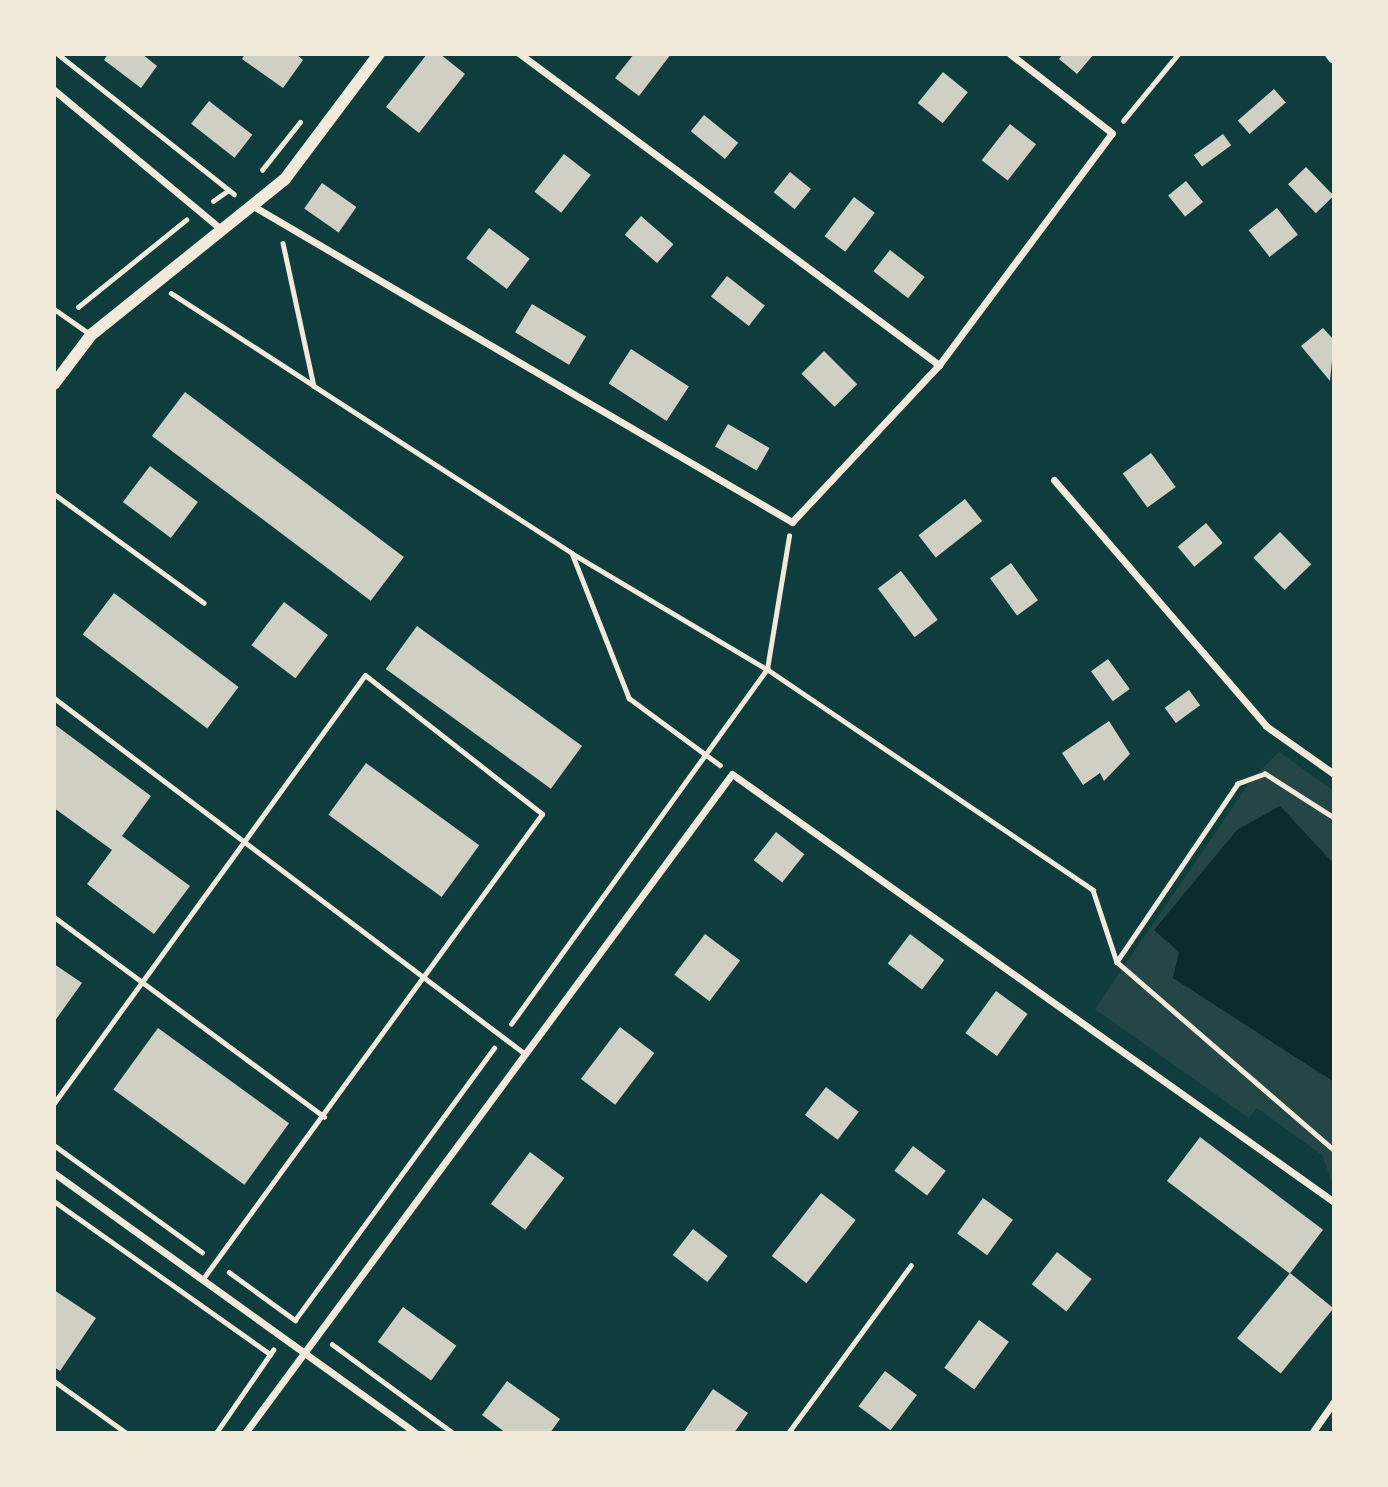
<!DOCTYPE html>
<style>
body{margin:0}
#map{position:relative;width:1388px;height:1487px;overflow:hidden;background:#0f3d3e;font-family:Georgia,serif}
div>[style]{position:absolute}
.green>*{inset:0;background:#244646}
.water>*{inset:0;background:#0a2a2b}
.building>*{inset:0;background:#cfcfc3;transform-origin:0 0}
.path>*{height:4.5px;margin:-2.25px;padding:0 2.25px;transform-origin:2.25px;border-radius:2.25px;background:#f1e9da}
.service>*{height:5px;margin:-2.5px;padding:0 2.5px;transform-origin:2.5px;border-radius:2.5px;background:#f1e9da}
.minor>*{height:7px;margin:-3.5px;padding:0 3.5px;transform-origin:3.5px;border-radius:3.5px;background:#f1e9da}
.tertiary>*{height:12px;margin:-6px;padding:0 6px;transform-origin:6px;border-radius:6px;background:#f1e9da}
span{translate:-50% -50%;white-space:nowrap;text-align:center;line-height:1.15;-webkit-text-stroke:5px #f1e9da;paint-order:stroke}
.frame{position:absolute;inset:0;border:56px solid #f1e9da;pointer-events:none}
</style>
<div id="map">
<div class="green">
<div style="clip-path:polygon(1279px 752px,1334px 791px,1334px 1186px,1322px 1155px,1257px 1108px,1249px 1118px,1095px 1009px,1252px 779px)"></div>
</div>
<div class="water">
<div style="clip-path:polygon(1280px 806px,1334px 864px,1334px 1082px,1173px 978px,1179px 952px,1154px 930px,1237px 830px)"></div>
</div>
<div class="building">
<div style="clip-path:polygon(108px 54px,142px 54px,157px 66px,141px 88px,104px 60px)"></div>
<div style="clip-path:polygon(245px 54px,296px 54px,303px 60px,283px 88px,242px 59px)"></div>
<div style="clip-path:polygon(427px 54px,440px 54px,465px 74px,419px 133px,386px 107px)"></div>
<div style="clip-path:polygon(634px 54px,671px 54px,639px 96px,615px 78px)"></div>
<div style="clip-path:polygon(1063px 54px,1094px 54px,1077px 74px,1059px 59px)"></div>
<div style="left:943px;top:72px;width:32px;height:40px;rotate:39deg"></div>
<div style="left:1274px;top:89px;width:18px;height:48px;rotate:49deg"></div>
<div style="left:209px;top:101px;width:55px;height:29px;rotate:38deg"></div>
<div style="left:704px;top:115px;width:44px;height:21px;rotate:39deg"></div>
<div style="left:1010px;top:124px;width:33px;height:46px;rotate:38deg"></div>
<div style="left:1223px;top:134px;width:14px;height:36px;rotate:54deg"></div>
<div style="left:564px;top:154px;width:34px;height:48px;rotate:38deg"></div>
<div style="left:1306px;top:167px;width:40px;height:25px;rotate:46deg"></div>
<div style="left:790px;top:172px;width:27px;height:26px;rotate:39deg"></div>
<div style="left:1186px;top:181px;width:27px;height:23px;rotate:51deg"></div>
<div style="left:322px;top:183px;width:42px;height:31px;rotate:35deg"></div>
<div style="left:854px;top:197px;width:26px;height:49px;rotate:37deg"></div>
<div style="left:1277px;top:208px;width:34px;height:36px;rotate:52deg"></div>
<div style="left:641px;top:216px;width:43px;height:25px;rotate:41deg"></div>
<div style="left:489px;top:228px;width:51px;height:38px;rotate:37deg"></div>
<div style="left:890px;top:250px;width:44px;height:27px;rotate:38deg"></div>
<div style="left:727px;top:276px;width:48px;height:26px;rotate:38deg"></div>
<div style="left:532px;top:304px;width:63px;height:33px;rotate:31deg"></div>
<div style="clip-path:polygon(1323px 328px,1334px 340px,1330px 381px,1301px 346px)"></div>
<div style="left:631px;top:349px;width:69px;height:41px;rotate:33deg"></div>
<div style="left:824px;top:351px;width:47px;height:32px;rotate:45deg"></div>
<div style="left:185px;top:392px;width:274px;height:55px;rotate:37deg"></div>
<div style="left:728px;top:424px;width:48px;height:26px;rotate:30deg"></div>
<div style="left:1151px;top:453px;width:42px;height:35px;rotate:54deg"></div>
<div style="left:150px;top:466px;width:60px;height:45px;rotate:37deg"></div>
<div style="left:965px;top:499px;width:28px;height:59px;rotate:52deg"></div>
<div style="left:1206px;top:523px;width:26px;height:37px;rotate:50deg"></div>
<div style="left:1280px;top:532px;width:45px;height:37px;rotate:46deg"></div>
<div style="left:1011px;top:563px;width:46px;height:26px;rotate:54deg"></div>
<div style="left:901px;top:571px;width:61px;height:29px;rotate:53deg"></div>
<div style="left:114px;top:593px;width:156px;height:52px;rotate:37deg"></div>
<div style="left:284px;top:602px;width:55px;height:54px;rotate:37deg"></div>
<div style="left:417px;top:626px;width:204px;height:53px;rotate:36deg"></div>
<div style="left:1108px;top:659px;width:37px;height:21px;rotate:54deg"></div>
<div style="left:1189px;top:690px;width:19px;height:30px;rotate:54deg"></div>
<div style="clip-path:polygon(1109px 721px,1130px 754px,1104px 781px,1100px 773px,1083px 785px,1062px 753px)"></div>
<div style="clip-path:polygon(54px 724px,151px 796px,122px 836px,190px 886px,154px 934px,87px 884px,112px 850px,54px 808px)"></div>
<div style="left:366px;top:763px;width:140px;height:64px;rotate:36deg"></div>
<div style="left:776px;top:832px;width:36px;height:36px;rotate:38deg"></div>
<div style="left:705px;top:934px;width:44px;height:51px;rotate:37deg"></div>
<div style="left:910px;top:934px;width:43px;height:37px;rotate:37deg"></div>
<div style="clip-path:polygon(54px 964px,82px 983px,54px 1022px)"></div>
<div style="left:996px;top:991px;width:39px;height:52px;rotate:36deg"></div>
<div style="left:620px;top:1027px;width:43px;height:65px;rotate:37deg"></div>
<div style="left:158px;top:1028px;width:162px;height:76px;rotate:36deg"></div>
<div style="left:826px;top:1087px;width:41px;height:35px;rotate:37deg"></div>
<div style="left:1200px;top:1137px;width:154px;height:55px;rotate:37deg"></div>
<div style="left:913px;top:1146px;width:41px;height:31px;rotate:37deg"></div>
<div style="left:530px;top:1152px;width:43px;height:65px;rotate:37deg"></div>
<div style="left:821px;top:1193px;width:44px;height:80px;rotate:38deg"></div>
<div style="left:983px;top:1198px;width:37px;height:44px;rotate:36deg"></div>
<div style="left:693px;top:1229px;width:44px;height:33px;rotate:38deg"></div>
<div style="left:1057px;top:1252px;width:44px;height:41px;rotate:38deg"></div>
<div style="left:1290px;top:1273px;width:56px;height:84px;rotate:39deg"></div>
<div style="clip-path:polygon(54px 1290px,96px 1318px,60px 1371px,54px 1367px)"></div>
<div style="left:403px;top:1307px;width:66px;height:43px;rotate:36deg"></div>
<div style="left:979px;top:1320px;width:37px;height:59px;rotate:36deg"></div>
<div style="left:885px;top:1371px;width:40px;height:44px;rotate:37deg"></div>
<div style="clip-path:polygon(507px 1381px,560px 1419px,550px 1433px,506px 1433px,482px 1415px)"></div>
<div style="clip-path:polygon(713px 1389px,748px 1413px,734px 1433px,683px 1433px)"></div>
</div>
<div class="path">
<div style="left:58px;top:54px;width:225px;rotate:38.5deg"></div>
<div style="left:1123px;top:121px;width:87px;rotate:-50.6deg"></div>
<div style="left:262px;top:170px;width:61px;rotate:-51.6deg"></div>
<div style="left:213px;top:201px;width:19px;rotate:-35deg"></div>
<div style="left:283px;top:243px;width:146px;rotate:77.8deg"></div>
<div style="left:314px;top:386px;width:307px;rotate:32.9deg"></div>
<div style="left:572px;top:553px;width:156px;rotate:68.5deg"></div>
<div style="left:629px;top:698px;width:113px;rotate:36.4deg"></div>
<div style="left:171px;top:293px;width:169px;rotate:32.9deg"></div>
<div style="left:78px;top:307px;width:139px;rotate:-38.9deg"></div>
<div style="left:573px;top:554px;width:226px;rotate:30.7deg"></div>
<div style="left:767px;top:669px;width:394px;rotate:34.1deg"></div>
<div style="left:1093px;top:890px;width:76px;rotate:71.6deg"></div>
<div style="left:1334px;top:818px;width:82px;rotate:-147.5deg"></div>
<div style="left:1265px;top:774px;width:29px;rotate:160deg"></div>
<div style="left:1238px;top:784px;width:215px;rotate:124.2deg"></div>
<div style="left:1117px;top:962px;width:287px;rotate:40.9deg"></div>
<div style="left:511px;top:1024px;width:438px;rotate:-54.2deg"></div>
<div style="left:767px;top:669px;width:135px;rotate:-80.6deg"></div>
<div style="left:54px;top:1145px;width:183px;rotate:35.9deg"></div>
<div style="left:54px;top:1201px;width:265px;rotate:35.3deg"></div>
<div style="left:229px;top:1272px;width:82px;rotate:36deg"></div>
<div style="left:295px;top:1320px;width:337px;rotate:-53.8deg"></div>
<div style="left:332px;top:1344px;width:150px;rotate:36.3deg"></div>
<div style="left:216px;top:1433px;width:101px;rotate:-55.5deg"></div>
</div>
<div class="service">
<div style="left:54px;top:309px;width:45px;rotate:35.1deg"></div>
<div style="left:54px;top:494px;width:185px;rotate:36deg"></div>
<div style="left:54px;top:698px;width:590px;rotate:37.08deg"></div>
<div style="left:54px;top:917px;width:336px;rotate:36.5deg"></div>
<div style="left:54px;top:1103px;width:529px;rotate:-54deg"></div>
<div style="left:365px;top:675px;width:225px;rotate:38.1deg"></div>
<div style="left:542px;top:814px;width:577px;rotate:126.12deg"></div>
<div style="left:54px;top:1381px;width:89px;rotate:35.8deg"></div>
<div style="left:788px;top:1433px;width:208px;rotate:-53.8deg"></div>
</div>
<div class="minor">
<div style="left:520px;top:54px;width:522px;rotate:36.58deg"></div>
<div style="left:54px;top:90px;width:217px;rotate:39.8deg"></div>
<div style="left:253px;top:206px;width:625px;rotate:30.38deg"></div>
<div style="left:792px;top:522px;width:215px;rotate:-46.9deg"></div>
<div style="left:939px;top:365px;width:289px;rotate:-53.3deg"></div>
<div style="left:1112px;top:133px;width:129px;rotate:-142.2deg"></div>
<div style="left:1054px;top:480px;width:325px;rotate:49.2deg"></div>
<div style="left:1266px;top:726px;width:83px;rotate:35.2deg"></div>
<div style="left:54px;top:1173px;width:446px;rotate:35.7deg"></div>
<div style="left:245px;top:1433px;width:819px;rotate:-53.54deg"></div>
<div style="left:732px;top:774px;width:739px;rotate:35.41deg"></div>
<div style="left:1312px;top:1433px;width:38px;rotate:-55deg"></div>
</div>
<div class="tertiary">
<div style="left:1331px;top:54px;width:5px;rotate:53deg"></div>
<div style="left:54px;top:384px;width:61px;rotate:-52.9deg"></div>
<div style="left:91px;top:335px;width:249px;rotate:-38.8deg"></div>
<div style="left:285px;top:179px;width:156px;rotate:-53.1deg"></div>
</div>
<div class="frame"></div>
</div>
